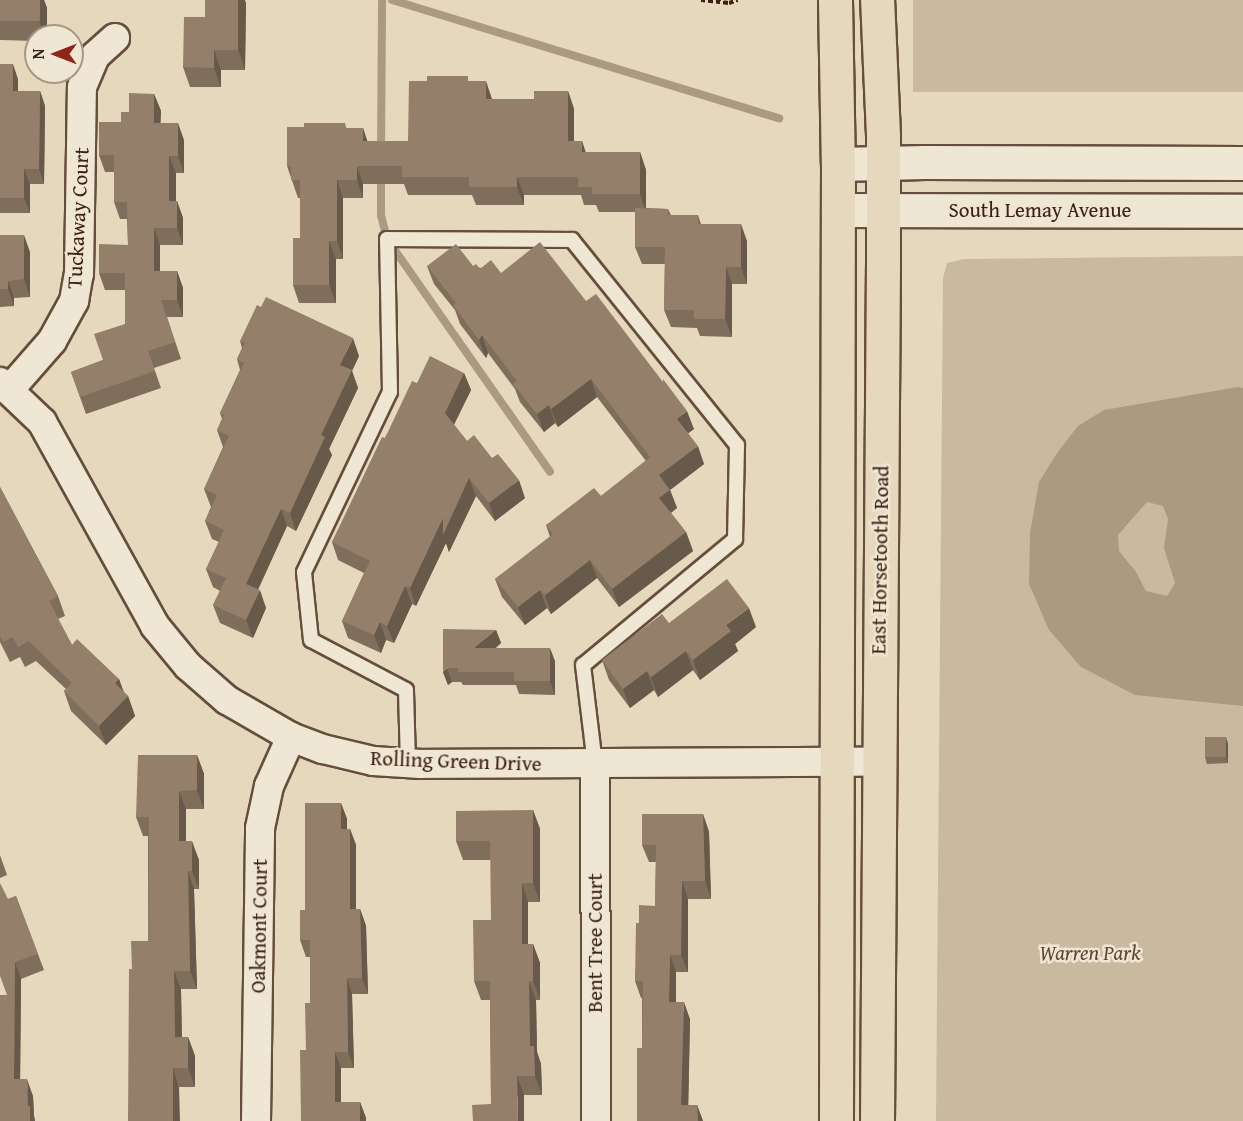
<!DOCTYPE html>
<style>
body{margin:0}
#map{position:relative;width:1243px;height:1121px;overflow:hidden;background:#e6d8bc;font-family:"Gentium Book Plus",serif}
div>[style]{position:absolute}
.green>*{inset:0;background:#c9b99f;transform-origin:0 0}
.water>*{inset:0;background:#ac9982}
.stream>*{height:8px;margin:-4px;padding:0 4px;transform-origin:4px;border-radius:4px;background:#ac9982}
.path>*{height:4px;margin-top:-2px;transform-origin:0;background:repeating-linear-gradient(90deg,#3c2012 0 4.5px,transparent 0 7.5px)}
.roads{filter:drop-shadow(2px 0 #664e3c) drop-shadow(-2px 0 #664e3c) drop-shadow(0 2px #664e3c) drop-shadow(0 -2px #664e3c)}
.lane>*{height:14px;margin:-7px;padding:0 7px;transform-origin:7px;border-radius:7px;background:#efe6d3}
.street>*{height:28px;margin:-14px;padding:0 14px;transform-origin:14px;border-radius:14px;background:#efe6d3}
.secondary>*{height:33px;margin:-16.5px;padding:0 16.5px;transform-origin:16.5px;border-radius:16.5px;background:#efe6d3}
.primary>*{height:33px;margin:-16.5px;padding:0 16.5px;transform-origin:16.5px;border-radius:16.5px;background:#e6d8bc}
.wall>*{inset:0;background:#7f6e5b}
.shaded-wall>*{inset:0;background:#685a4a}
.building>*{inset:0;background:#94806a;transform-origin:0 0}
span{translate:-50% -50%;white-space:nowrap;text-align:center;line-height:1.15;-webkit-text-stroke:5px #efe6d3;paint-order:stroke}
.street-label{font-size:21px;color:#3c2012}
.park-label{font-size:21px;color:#5f4635;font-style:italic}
.north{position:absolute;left:24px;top:24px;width:60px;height:60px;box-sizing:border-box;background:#efe6d3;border:2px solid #a79786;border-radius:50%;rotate:270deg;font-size:16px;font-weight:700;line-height:24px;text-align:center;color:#3c2012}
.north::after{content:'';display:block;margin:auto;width:21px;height:27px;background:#8f2418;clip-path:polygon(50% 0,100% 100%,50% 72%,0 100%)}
</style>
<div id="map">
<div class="green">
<div style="left:913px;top:0;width:330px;height:92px"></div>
<div style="clip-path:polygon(1243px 256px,1243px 1121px,936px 1121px,943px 278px,947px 263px,964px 259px)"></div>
</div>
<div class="water">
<div style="clip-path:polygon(evenodd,1238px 387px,1243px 388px,1243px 706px,1135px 695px,1081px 667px,1049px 630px,1029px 584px,1030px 533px,1039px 482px,1057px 453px,1078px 426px,1104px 410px,1238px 387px,1147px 502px,1163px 506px,1168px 519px,1164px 548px,1175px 583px,1167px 596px,1146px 591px,1136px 572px,1119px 551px,1118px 535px,1147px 502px)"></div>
</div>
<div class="stream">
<div style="left:392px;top:0;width:405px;rotate:17deg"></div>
<div style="left:381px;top:152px;width:152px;rotate:-89.6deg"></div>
<div style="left:381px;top:174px;width:41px;rotate:90deg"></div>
<div style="left:381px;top:215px;width:25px;rotate:76deg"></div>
<div style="left:387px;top:239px;width:284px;rotate:55deg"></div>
</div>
<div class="path">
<div style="left:701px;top:0;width:28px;rotate:6deg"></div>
<div style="left:729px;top:3px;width:9px;rotate:-18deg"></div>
</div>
<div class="roads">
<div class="lane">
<div style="left:408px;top:763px;width:73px;rotate:-91.6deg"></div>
<div style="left:406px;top:690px;width:107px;rotate:-152.2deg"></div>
<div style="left:311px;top:640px;width:68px;rotate:-95.9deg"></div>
<div style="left:304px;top:572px;width:199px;rotate:-64.5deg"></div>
<div style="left:390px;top:392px;width:153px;rotate:-91.1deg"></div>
<div style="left:387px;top:239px;width:185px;rotate:0.3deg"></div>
<div style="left:572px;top:240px;width:263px;rotate:51.2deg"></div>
<div style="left:737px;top:445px;width:94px;rotate:91.2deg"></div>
<div style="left:735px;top:539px;width:197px;rotate:140.3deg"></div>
<div style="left:583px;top:665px;width:100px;rotate:83.1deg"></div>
</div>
<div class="street">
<div style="left:0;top:382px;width:58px;rotate:43.6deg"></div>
<div style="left:42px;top:422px;width:233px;rotate:61deg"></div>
<div style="left:155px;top:626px;width:52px;rotate:50.5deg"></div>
<div style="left:188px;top:666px;width:52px;rotate:41.1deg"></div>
<div style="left:227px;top:700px;width:74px;rotate:30deg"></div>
<div style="left:291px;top:737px;width:34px;rotate:21deg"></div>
<div style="left:323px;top:749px;width:51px;rotate:13.5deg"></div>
<div style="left:373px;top:761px;width:48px;rotate:3.6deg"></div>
<div style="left:421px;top:764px;width:456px;rotate:-0.3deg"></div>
<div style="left:10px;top:389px;width:64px;rotate:-48.8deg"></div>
<div style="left:52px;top:341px;width:46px;rotate:-61.2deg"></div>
<div style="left:74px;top:301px;width:27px;rotate:-80deg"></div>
<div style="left:79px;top:274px;width:187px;rotate:-89.1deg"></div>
<div style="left:82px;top:87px;width:34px;rotate:-67deg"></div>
<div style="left:95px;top:56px;width:27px;rotate:-42deg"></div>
<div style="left:595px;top:764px;width:357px;rotate:89.8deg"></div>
<div style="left:256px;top:1121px;width:293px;rotate:-89.2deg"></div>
<div style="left:260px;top:828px;width:43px;rotate:-77.9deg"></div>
<div style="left:269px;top:786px;width:54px;rotate:-65.8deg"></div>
</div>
<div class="secondary">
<div style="left:838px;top:164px;width:87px;rotate:-1.3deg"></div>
<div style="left:925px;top:162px;width:318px;rotate:0.2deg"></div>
<div style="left:838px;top:210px;width:405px;rotate:0.1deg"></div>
</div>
<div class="primary">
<div style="left:835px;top:0;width:164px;rotate:89deg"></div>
<div style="left:838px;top:164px;width:957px;rotate:90.12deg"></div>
<div style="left:877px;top:1121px;width:860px;rotate:-89.6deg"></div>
<div style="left:883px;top:261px;width:126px;rotate:-90deg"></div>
<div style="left:883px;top:135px;width:135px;rotate:-92.5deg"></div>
</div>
</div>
<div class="wall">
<div style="clip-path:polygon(0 0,44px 0,47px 8px,47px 36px,36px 36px,36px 41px,0 40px)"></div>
<div style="clip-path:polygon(246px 3px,245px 70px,221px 70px,221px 87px,190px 87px,183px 67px,205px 17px)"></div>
<div style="clip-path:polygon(0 64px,18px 79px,18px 91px,40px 91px,45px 106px,44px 184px,30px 184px,30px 213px,0 213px)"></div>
<div style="clip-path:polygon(470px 81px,492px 99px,534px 99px,568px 91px,574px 109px,574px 141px,582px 141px,585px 152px,640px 152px,646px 170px,646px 208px,668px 209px,671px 215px,698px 215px,701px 224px,747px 241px,747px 284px,732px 284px,732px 337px,700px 336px,697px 328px,671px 327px,664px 310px,665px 264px,642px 264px,635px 247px,635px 212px,599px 212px,596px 205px,584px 205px,581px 195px,524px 195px,524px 205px,476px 205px,472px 195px,408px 195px,404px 184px,363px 184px,363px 198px,343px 198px,343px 259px,336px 259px,336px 303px,299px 303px,293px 285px,300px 238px,300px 198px,298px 198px,287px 166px,304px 127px,345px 123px,346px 128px,363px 128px,367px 141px,408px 141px)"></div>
<div style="clip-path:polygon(154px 94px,161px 111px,160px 123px,184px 140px,184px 173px,176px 173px,176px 201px,177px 201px,183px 218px,183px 245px,160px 245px,160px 271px,177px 271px,183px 288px,183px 317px,167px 317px,181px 359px,154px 368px,161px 388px,86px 414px,71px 372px,103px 360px,125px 324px,125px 290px,105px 290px,99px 273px,128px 245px,127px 219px,120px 219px,114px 202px,114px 172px,105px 172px,99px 155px,121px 122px,129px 112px)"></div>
<div style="clip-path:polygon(0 235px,30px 252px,30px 297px,14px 298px,14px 306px,0 307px)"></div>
<div style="clip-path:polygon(427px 266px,473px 266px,501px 273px,586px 301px,694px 429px,688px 433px,704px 464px,670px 490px,677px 508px,671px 513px,686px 532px,693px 551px,619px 607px,597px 578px,551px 614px,547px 608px,525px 625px,502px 597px,495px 579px,550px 537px,546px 525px,601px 496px,646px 461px,597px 397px,558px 427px,555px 423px,544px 432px,520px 402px,515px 389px,488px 353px,486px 358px,460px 324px,455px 310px,434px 284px)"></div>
<div style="clip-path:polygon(240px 341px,359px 356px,352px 371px,358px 388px,329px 449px,332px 455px,296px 531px,287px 526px,258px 590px,266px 608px,253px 638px,220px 623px,213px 605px,220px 591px,213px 587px,206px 569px,219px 542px,212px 539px,205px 521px,211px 507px,204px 489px,223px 447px,217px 430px,222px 419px,220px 413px,240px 370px,237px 359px,242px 348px)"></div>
<div style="clip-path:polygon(464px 373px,471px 390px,454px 425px,467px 441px,492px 458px,525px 498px,495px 521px,476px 496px,449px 552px,446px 543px,416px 606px,412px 604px,394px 643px,386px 640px,381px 653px,348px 638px,342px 621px,364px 573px,338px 560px,332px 542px,385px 438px,417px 383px)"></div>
<div style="clip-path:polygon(0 487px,58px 596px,65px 616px,58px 619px,72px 645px,119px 679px,123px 691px,128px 696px,135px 716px,106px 745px,71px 711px,64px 691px,66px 689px,36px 661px,25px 667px,20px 657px,10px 662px,0 642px)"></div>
<div style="clip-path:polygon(669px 623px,756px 627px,735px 644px,738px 651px,700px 680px,693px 670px,658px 697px,654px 690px,630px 708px,609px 680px,602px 660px)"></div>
<div style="clip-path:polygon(496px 630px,501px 643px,496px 648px,555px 661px,555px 695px,519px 694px,516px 685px,463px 685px,461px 682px,452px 682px,448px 685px,443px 672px)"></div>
<div style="clip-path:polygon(1228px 744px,1228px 763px,1207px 764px,1205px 757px)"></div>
<div style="clip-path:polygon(197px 755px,204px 774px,204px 809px,186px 809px,186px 841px,199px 860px,199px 889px,194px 889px,197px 989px,181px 989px,182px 1037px,188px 1037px,195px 1056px,195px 1087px,179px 1087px,132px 969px,148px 941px,148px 836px,143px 836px,136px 817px)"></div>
<div style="clip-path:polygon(341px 803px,347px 819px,347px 829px,350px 829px,356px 845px,356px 909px,360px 909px,366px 926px,368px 994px,352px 994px,354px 1068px,341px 1068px,341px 1102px,360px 1102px,366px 1118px,301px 1121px,306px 1050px,310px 1003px,310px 957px,306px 957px,300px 940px,305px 910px)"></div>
<div style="clip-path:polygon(533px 810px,540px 829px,540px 902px,528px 902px,528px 944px,533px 944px,540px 963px,540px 1000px,536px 1000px,537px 1052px,541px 1064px,542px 1095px,524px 1095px,491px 1104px,490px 1000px,481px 1000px,474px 981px,491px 920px,491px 860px,463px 860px,456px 841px)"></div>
<div style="clip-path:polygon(703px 814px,709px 832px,711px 899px,688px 899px,688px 972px,676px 972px,676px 1002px,690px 1019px,688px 1105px,697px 1105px,703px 1121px,637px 1121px,642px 1048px,642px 998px,641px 998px,635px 981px,639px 923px,655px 906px,656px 862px,649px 862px,642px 845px)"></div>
<div style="clip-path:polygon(0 855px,7px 875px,0 878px)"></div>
<div style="clip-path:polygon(16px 896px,44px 970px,21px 979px,20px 1079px,33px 1096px,34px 1116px,35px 1121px,0 1121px,7px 995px,8px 899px)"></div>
</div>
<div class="shaded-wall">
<div style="clip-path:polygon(40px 0,44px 0,47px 8px,47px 36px,45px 36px,39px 21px)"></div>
<div style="clip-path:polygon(238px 0,245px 0,246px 3px,245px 70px,238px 50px)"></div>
<div style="clip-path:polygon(214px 50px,221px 70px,221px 87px,214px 68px)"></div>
<div style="clip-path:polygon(13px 64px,18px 79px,18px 106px,13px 91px)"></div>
<div style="clip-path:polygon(486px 81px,492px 99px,486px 99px)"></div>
<div style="clip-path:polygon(40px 91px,45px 106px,44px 184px,39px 169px)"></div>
<div style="clip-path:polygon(568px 91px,574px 109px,574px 159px,568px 141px)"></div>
<div style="clip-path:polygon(154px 94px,161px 111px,160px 140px,154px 123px)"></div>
<div style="clip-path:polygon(178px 123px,184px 140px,184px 173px,178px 156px)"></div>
<div style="clip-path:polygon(363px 128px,369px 146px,363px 141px)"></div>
<div style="clip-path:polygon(582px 141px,588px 159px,582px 152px)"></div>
<div style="clip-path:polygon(640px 152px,646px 170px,646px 212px,640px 194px)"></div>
<div style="clip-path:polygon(169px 156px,176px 173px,176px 218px,169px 201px)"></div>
<div style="clip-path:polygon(357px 166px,363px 184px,363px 198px,357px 180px)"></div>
<div style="clip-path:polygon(24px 169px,30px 184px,30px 213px,24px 198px)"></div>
<div style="clip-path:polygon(517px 177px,524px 195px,524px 205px,517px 187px)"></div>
<div style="clip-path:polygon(337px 180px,343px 198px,343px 259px,337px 241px)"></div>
<div style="clip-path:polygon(177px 201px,183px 218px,183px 245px,177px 228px)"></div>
<div style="clip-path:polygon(741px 224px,747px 241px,747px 284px,741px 267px)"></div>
<div style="clip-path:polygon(154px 228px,160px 245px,160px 288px,154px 271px)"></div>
<div style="clip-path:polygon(24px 235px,30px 252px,30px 297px,24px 279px)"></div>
<div style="clip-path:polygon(329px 241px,336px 259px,336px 303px,329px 285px)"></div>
<div style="clip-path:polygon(726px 267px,732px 284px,732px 337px,725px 319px)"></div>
<div style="clip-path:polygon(177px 271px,183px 288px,183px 317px,177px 300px)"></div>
<div style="clip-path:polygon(8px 281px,14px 298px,14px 306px,8px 289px)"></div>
<div style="clip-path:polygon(482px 335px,488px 353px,486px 358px,479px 340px)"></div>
<div style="clip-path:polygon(353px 338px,359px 356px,352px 371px,358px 388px,329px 449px,332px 455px,296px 531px,290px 513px,321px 435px,340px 365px)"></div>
<div style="clip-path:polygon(464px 373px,471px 390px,451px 430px,445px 413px)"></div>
<div style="clip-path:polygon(591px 379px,597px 397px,558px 427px,551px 409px)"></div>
<div style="clip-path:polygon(549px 405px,555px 423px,544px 432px,537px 414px)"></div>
<div style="clip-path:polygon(687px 411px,694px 429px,683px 437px,677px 419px)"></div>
<div style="clip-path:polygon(698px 446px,704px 464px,670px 490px,677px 508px,666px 516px,659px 498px,659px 475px)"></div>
<div style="clip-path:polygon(469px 478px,476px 496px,449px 552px,446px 543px,416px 606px,410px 588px,443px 518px)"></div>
<div style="clip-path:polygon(519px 480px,525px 498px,495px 521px,489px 503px)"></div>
<div style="clip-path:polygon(281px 509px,287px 526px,252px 602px,246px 584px)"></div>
<div style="clip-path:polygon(686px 532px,693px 551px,619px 607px,612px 589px)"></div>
<div style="clip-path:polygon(590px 560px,597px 578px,551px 614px,545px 595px)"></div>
<div style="clip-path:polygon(405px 586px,412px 604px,394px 643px,387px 626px)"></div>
<div style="clip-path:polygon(260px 590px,266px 608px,253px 638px,246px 620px)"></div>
<div style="clip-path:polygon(540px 590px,547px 608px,525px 625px,518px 607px)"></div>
<div style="clip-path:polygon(749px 608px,756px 627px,735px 644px,738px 651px,700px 680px,693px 660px,726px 625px)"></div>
<div style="clip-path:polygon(380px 622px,386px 640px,381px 653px,374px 635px)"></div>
<div style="clip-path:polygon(496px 630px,501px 643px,478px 661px,474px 648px)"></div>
<div style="clip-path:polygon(550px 648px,555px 661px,555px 695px,550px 681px)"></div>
<div style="clip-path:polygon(686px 651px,693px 670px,658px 697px,651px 677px)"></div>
<div style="clip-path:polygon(447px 668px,452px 682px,448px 685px,443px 672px)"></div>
<div style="clip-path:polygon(647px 671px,654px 690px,630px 708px,623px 689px)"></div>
<div style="clip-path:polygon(119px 679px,126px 698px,128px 696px,135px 716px,106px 745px,99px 726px,115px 683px)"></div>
<div style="clip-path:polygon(1226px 737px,1228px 744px,1228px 763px,1226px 757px)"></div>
<div style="clip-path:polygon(197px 755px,204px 774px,204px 809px,197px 790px)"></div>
<div style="clip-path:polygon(179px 791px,186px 809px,186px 860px,179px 841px)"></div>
<div style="clip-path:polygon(341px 803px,347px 819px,347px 845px,341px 829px)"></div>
<div style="clip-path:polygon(533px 810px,540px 829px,540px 902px,533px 883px)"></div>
<div style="clip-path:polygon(703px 814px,709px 832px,711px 899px,705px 881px)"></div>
<div style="clip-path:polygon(350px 829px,356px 845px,356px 926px,350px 909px)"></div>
<div style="clip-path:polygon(192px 841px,199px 860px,199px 889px,192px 871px)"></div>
<div style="clip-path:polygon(188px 871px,194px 889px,197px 989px,190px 971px)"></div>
<div style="clip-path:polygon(682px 881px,688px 899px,688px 972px,681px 955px)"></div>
<div style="clip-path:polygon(522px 883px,528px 902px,528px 963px,522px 944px)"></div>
<div style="clip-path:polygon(360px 909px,366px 926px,368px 994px,362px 978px)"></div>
<div style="clip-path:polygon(533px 944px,540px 963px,540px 1000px,533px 981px)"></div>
<div style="clip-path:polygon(670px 955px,676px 972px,676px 1019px,669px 1002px)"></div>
<div style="clip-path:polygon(15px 962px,21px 979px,20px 1096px,14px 1079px)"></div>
<div style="clip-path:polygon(174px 971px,181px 989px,182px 1056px,175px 1037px)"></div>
<div style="clip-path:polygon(347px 978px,352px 994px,354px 1068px,348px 1052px)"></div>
<div style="clip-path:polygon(529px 981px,536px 1000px,537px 1052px,541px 1064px,542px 1095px,535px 1076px,530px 1046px)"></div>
<div style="clip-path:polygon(684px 1002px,690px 1019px,688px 1121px,681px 1105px)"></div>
<div style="clip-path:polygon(188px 1037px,195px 1056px,195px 1087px,188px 1068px)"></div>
<div style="clip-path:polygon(335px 1052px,341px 1068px,341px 1119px,335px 1102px)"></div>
<div style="clip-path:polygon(173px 1068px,179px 1087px,180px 1121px,173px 1121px)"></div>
<div style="clip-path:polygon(517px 1076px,524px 1095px,524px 1121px,518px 1121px)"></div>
<div style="clip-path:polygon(27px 1079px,33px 1096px,34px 1116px,35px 1121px,30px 1121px,28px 1106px)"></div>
<div style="clip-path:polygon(360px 1102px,366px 1118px,366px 1121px,360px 1121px)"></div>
<div style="clip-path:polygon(697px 1105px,703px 1121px,698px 1121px)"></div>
</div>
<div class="building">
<div style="left:0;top:0;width:40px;height:21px"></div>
<div style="clip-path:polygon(205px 0,238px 0,238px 50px,214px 50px,214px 68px,183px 67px,184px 17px,205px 17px)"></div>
<div style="clip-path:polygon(0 64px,13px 64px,13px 91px,40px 91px,39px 169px,24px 169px,24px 198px,0 198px)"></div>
<div style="clip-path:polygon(427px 76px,468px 76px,468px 81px,486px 81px,486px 99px,534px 99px,534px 91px,568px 91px,568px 141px,582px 141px,582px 152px,640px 152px,640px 194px,592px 194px,592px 187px,578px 187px,578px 177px,517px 177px,517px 187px,469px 187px,469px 177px,402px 177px,402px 166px,357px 166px,357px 180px,337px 180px,337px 241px,329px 241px,329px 285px,293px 285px,293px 238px,300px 238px,300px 180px,291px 180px,291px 166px,287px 166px,287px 127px,304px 127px,304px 123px,345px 123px,345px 128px,363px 128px,363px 141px,408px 141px,409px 81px,427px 81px)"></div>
<div style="clip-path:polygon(129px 93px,154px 94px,154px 123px,178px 123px,178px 156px,169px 156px,169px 201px,177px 201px,177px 228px,154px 228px,154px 271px,177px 271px,177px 300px,161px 300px,175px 342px,148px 351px,155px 371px,80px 397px,71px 372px,103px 360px,94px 334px,125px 324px,125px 273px,99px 273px,99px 244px,128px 245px,127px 202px,114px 202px,114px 155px,99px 155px,99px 122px,121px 122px,121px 112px,129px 112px)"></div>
<div style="clip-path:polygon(635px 208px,668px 209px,668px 215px,698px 215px,698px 224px,741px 224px,741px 267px,726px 267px,725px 319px,694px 319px,694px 310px,664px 310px,665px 247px,635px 247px)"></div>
<div style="clip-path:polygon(0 235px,24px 235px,24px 279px,8px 281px,8px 289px,0 289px)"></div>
<div style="clip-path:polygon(540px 242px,586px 301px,596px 294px,663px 382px,663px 379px,687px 411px,677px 419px,698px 446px,659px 475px,670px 490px,659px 498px,686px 532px,612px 589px,590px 560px,545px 595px,540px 590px,518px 607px,495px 579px,553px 534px,546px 525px,594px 488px,601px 496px,650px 457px,591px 379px,551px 409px,549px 405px,537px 414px,513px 384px,517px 381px,482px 335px,479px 340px,453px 305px,456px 303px,427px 266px,456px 244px,473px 266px,476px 264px,480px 269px,491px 260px,501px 273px)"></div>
<div style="clip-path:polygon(266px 297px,353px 338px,340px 365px,352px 370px,321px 435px,325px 437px,290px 513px,281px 509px,246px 584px,260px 590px,246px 620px,213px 605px,226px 578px,206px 569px,224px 530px,205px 521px,217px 495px,204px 489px,229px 436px,217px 430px,224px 415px,220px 413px,244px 363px,237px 359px,245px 343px,240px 341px,257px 305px,261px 307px)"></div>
<div style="clip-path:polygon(430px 356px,464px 373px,445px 413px,467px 441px,474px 435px,492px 458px,498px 454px,519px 480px,489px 503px,469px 478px,443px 535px,443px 518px,410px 588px,405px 586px,387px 626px,380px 622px,374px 635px,342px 621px,370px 561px,332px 542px,382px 437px,385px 438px,412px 381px,417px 383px)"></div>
<div style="clip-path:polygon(0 487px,58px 596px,49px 601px,72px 645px,77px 639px,119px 679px,115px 683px,128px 696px,99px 726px,64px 691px,72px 683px,29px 641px,18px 647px,13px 637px,3px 642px,0 636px)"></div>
<div style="clip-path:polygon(727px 579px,749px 608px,726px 625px,731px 631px,693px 660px,686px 651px,651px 677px,647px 671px,623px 689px,602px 660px,662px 614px,669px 623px)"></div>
<div style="clip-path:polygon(443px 629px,496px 630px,474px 648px,550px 648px,550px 681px,514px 681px,514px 672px,458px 672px,458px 668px,447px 668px,443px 672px)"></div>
<div style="left:1205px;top:737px;width:21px;height:20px"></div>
<div style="clip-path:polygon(138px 755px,197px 755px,197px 790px,179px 791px,179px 841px,192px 841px,192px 871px,188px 871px,190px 971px,174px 971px,175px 1037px,188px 1037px,188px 1068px,173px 1068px,173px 1121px,128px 1121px,129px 969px,132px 969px,131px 941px,148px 941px,149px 817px,136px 817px)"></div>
<div style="clip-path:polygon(305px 803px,341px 803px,341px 829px,350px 829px,350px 909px,360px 909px,362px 978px,347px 978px,348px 1052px,335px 1052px,335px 1102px,360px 1102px,360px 1121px,301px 1121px,300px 1050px,306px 1050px,305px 1003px,310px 1003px,310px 940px,300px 940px,300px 910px,305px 910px)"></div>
<div style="clip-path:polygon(533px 810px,533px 883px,522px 883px,522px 944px,533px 944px,533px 981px,529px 981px,530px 1046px,534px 1046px,535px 1076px,517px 1076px,518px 1121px,473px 1121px,472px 1105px,491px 1104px,490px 981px,474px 981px,473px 920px,491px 920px,490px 841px,456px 841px,456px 811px)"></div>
<div style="clip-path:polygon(642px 814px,703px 814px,705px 881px,682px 881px,681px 955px,670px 955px,669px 1002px,684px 1002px,681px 1105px,697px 1105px,698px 1121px,637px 1121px,637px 1048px,642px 1048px,643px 981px,635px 981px,636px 923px,639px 923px,639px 905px,655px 906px,656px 845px,642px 845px)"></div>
<div style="clip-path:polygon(0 883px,8px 899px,16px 896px,38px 954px,15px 962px,14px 1079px,27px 1079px,28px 1106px,30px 1106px,30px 1121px,0 1121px,0 995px,7px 995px,0 976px)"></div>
</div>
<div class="street-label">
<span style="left:1040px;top:210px">South Lemay Avenue</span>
<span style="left:78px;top:218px;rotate:-87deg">Tuckaway Court</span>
<span style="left:880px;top:560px;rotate:-89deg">East Horsetooth Road</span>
<span style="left:456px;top:761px;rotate:2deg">Rolling Green Drive</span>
<span style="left:259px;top:926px;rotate:-89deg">Oakmont Court</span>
<span style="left:595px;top:943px;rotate:-90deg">Bent Tree Court</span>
</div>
<div class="park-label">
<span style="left:1090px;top:953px">Warren Park</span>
</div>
<div class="north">N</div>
</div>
